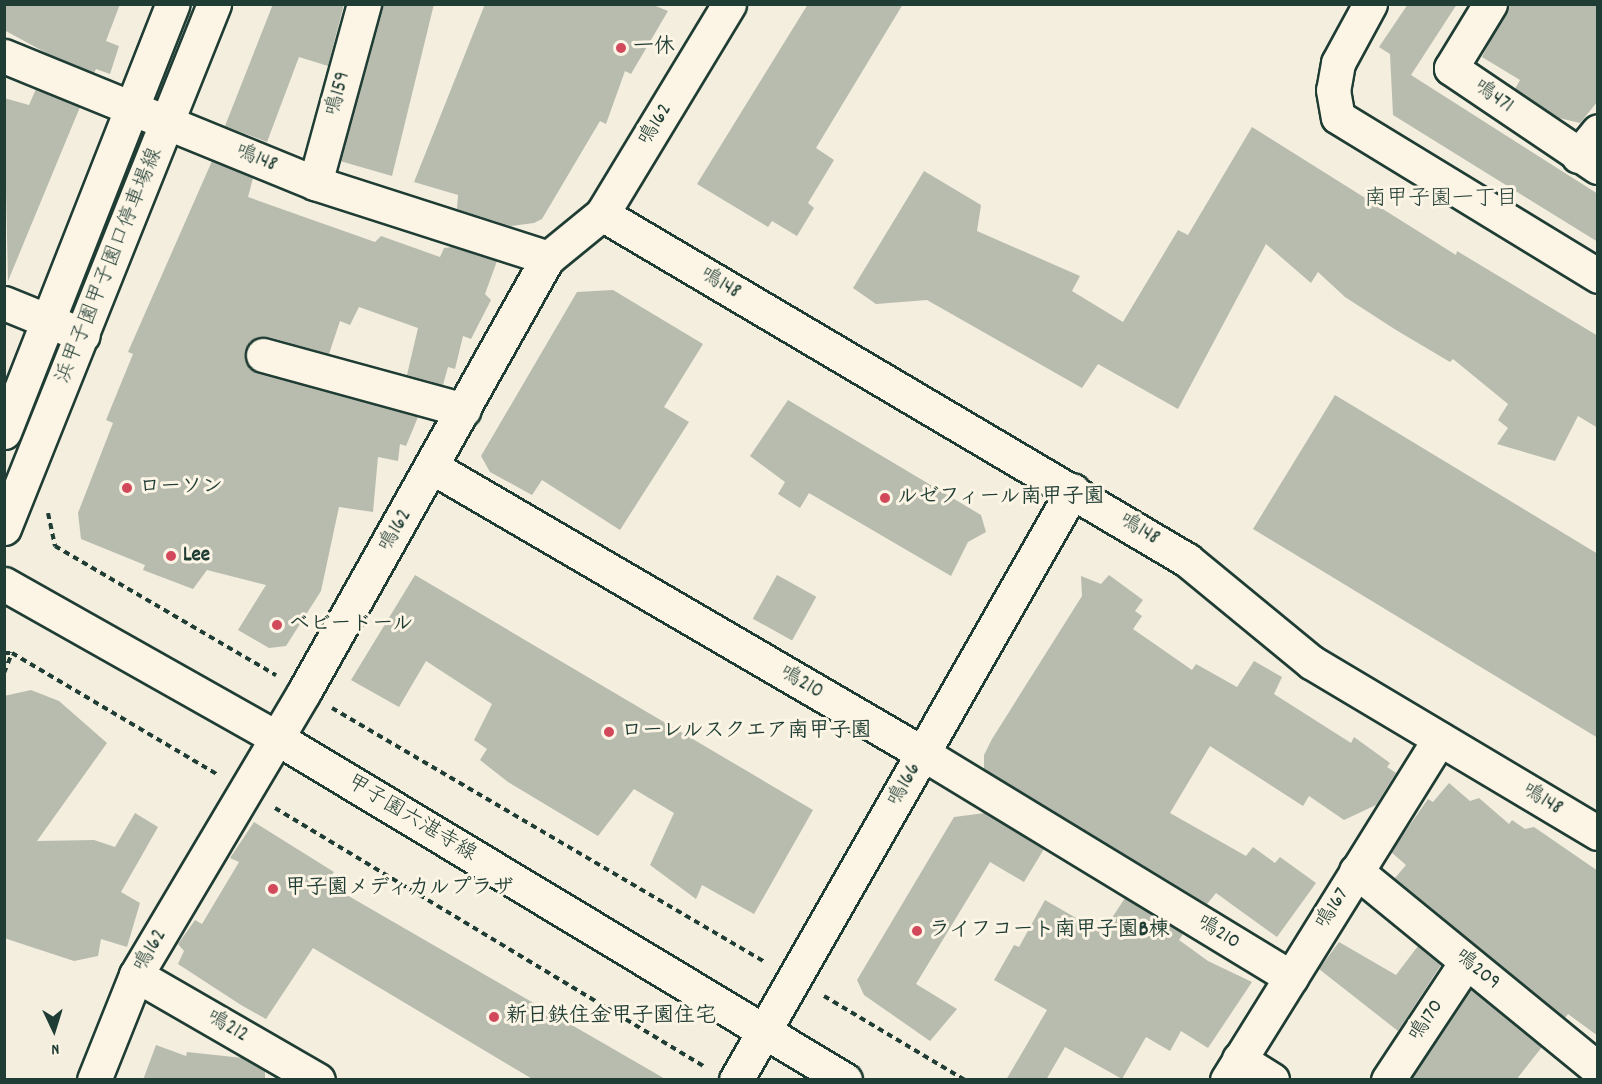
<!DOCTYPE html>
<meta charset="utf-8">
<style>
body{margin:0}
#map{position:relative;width:1602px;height:1084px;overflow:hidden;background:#f3eede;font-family:Dekko,"Klee One",sans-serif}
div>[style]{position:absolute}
.building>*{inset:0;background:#b8bcae;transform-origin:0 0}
.path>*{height:4px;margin-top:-2px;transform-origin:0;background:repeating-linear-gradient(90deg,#1f3d34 0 6px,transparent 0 10.5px)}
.roads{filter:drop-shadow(2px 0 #1f3d34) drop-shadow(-2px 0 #1f3d34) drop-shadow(0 2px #1f3d34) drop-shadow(0 -2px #1f3d34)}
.minor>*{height:33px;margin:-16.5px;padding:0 16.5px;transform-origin:16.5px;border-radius:16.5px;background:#fcf5e5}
.major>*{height:33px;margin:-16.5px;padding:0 16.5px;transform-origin:16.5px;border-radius:16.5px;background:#fcf5e5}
.dots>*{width:16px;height:16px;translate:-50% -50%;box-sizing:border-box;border:3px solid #fcf5e5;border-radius:50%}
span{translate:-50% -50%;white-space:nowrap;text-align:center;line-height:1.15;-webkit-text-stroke:6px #fcf5e5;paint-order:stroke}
.poi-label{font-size:21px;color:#1f3d34;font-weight:700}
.left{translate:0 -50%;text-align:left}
.street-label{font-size:21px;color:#1f3d34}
.neighbourhood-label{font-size:22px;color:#1f3d34}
.frame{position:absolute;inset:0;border:6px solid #1f3d34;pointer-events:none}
.north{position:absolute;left:24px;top:1000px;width:60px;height:60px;-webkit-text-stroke:4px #fcf5e5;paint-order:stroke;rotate:176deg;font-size:16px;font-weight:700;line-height:24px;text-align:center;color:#1f3d34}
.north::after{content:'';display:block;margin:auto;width:21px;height:27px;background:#1f3d34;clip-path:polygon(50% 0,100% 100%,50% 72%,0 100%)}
</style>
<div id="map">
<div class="building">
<div style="clip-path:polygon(4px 4px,120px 4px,106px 41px,119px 46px,110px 74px,96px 69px,94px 73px,50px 55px,4px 30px)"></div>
<div style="clip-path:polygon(273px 4px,344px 4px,328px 66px,299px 57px,267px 142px,225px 126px)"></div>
<div style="clip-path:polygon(382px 4px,434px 4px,392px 176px,340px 161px)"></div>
<div style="clip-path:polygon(485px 4px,651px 4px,668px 11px,631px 74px,625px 71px,606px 124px,600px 121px,542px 219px,534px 223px,511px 226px,457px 209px,458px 195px,414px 182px)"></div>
<div style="clip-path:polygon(808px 4px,903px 4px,816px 148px,834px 160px,808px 203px,814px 208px,797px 236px,772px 221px,768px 227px,697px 184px)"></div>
<div style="clip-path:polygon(1408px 4px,1457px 4px,1411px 75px,1598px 194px,1598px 242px,1393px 115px,1390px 54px,1379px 47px)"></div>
<div style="clip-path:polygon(1509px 4px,1598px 4px,1598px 101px,1580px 123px,1559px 118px,1515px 89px,1520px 80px,1482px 57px)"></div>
<div style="clip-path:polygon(36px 89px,80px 107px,8px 281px,4px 98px,29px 105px)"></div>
<div style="clip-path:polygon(1252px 127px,1456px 255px,1457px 251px,1598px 336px,1598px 428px,1578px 416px,1555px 461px,1497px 444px,1508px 428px,1498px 420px,1508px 404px,1453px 359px,1450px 362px,1396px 330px,1345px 297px,1318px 272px,1311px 283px,1266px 244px,1178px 409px,1098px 364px,1082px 388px,927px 300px,876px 304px,853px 288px,924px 171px,981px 205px,977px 231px,1080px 276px,1072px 291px,1123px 322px,1178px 230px,1188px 235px)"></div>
<div style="clip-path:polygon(212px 161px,253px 178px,248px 197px,375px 242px,381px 236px,440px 257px,444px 248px,452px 247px,497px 261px,485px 294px,491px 300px,471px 339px,463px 336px,455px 369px,448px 367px,443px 385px,407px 375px,418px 328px,359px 307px,350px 325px,340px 321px,329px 354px,268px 337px,249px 342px,245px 359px,258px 373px,418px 417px,406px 446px,400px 444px,398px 461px,378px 457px,373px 512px,339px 507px,321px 591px,286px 646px,269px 648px,238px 630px,266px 585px,207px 570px,193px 589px,143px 570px,145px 565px,81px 539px,78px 513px,113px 423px,106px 420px,133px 354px,128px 352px)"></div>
<div style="clip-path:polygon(613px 290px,703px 344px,664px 407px,689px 422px,620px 530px,542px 480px,532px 495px,490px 472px,481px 456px,577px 292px)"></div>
<div style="clip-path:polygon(1335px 395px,1598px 554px,1598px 738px,1253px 529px)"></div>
<div style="clip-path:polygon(788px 400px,981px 515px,986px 532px,968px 542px,951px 576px,809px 493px,800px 508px,778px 494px,785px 482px,750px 456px)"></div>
<div style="clip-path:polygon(415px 575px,813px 810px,754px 914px,702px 885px,696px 899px,650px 865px,674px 813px,634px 789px,598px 836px,508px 782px,480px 760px,487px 749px,474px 740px,492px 704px,426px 661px,399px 707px,351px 680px)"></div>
<div style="left:777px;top:575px;width:45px;height:50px;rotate:29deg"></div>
<div style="clip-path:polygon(1109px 575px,1143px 600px,1135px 611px,1142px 616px,1133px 629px,1192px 670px,1196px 664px,1237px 687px,1254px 661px,1282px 677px,1274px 694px,1351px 743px,1354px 737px,1390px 763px,1387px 767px,1396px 773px,1376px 805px,1344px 820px,1309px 796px,1303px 806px,1210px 746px,1170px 813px,1246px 856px,1253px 847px,1275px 863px,1280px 857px,1316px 883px,1277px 937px,1216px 893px,1207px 904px,984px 769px,984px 755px,992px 739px,1082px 596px,1081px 576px,1101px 584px)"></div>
<div style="clip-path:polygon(31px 690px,59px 701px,107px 743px,37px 841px,94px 840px,115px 847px,135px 813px,158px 827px,121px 892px,140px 903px,127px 947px,101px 939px,98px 956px,74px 961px,4px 938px,4px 696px)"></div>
<div style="clip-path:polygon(1449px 783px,1470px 801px,1479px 798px,1509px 824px,1512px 820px,1525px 829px,1534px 827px,1598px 871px,1598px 1036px,1568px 1014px,1565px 1018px,1395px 878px,1406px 865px,1391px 852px,1428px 799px,1433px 802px)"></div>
<div style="clip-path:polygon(985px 813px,1044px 849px,1024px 882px,990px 862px,916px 984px,957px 1009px,930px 1041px,864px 995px,857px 980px,954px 817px)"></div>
<div style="clip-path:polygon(254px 822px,334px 872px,326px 883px,667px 1080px,534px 1080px,313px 948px,266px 1019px,241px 1005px,178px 964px,184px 951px,178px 944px,195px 920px,202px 924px,239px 862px,230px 858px)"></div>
<div style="clip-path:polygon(1125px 898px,1183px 934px,1179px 940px,1208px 961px,1252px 982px,1208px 1048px,1181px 1031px,1170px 1051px,1146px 1037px,1122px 1079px,1065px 1047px,1046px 1080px,1006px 1080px,1047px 1010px,994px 980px,1014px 945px,1019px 947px,1045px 900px,1102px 933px)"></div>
<div style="clip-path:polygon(1339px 942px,1396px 975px,1418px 946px,1441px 965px,1398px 1031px,1319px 969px)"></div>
<div style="clip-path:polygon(1471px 989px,1542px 1047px,1516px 1080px,1411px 1080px)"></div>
<div style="clip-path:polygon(156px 1045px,186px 1056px,187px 1052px,243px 1058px,265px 1071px,265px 1080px,143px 1080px)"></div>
</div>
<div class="path">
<div style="left:48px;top:513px;width:34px;rotate:78deg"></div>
<div style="left:55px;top:546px;width:256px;rotate:30.3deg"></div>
<div style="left:4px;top:653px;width:8px"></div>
<div style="left:12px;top:653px;width:238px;rotate:30.6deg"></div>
<div style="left:4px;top:673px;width:22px;rotate:-68deg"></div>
<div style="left:332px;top:708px;width:502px;rotate:30.4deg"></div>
<div style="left:275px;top:808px;width:502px;rotate:31.06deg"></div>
<div style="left:824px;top:996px;width:164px;rotate:30.8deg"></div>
</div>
<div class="roads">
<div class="minor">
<div style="left:1370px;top:4px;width:67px;rotate:118.5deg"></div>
<div style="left:1338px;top:63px;width:27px;rotate:100deg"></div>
<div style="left:1333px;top:90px;width:27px;rotate:80deg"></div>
<div style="left:1338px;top:117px;width:305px;rotate:31.4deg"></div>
<div style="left:1490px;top:4px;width:75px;rotate:121.4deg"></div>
<div style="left:1451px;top:68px;width:177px;rotate:34deg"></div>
<div style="left:4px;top:56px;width:336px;rotate:22.2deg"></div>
<div style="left:315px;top:183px;width:245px;rotate:17.8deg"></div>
<div style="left:1578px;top:156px;width:32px;rotate:-51deg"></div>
<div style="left:315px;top:183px;width:186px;rotate:-74.7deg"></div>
<div style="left:602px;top:214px;width:680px;rotate:30.6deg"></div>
<div style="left:1187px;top:560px;width:161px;rotate:39.4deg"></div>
<div style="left:1311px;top:662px;width:334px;rotate:30.8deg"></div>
<div style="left:4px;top:303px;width:85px;rotate:22.1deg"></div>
<div style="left:263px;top:355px;width:208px;rotate:15.3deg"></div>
<div style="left:432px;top:467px;width:567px;rotate:30.27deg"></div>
<div style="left:922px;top:753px;width:432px;rotate:31.3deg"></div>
<div style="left:1356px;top:871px;width:313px;rotate:39.3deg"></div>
<div style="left:136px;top:975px;width:210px;rotate:30deg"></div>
<div style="left:1239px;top:1059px;width:39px;rotate:32deg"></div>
<div style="left:94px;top:1080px;width:113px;rotate:-68.2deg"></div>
<div style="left:136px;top:975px;width:329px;rotate:-59.3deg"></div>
<div style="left:304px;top:692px;width:498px;rotate:-60.7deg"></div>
<div style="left:548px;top:258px;width:70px;rotate:-39.2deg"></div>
<div style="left:602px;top:214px;width:245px;rotate:-58.8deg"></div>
<div style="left:736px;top:1080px;width:679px;rotate:-60.27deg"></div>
<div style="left:1227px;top:1080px;width:402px;rotate:-58.1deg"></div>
<div style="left:1388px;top:1080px;width:141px;rotate:-56.5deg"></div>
</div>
<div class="major">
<div style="left:4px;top:432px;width:460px;rotate:-68.5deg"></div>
<div style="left:4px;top:528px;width:565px;rotate:-68.16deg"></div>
<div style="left:4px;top:584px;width:313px;rotate:29.4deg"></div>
<div style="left:277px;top:738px;width:663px;rotate:31.05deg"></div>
</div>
</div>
<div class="dots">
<div style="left:621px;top:48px;background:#d1495b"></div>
<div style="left:127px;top:488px;background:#d1495b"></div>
<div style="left:885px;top:498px;background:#d1495b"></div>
<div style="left:171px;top:556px;background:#d1495b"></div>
<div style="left:277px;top:625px;background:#d1495b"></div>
<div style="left:609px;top:732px;background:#d1495b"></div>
<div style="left:273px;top:889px;background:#d1495b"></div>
<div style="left:917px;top:931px;background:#d1495b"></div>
<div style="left:494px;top:1017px;background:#d1495b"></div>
</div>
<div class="poi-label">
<span class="left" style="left:633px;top:48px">一休</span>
<span class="left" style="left:139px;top:488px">ローソン</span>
<span class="left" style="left:897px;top:498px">ルゼフィール南甲子園</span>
<span class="left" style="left:183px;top:556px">Lee</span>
<span class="left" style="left:289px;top:625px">ベビードール</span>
<span class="left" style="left:621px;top:732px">ローレルスクエア南甲子園</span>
<span class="left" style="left:285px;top:889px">甲子園メディカルプラザ</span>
<span class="left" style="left:929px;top:931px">ライフコート南甲子園B棟</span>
<span class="left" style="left:506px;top:1017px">新日鉄住金甲子園住宅</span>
</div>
<div class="street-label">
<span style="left:339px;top:94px;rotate:-75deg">鳴159</span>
<span style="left:1493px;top:97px;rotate:35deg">鳴471</span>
<span style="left:656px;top:125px;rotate:-59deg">鳴162</span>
<span style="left:256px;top:159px;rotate:22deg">鳴148</span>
<span style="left:110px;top:266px;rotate:-68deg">浜甲子園甲子園口停車場線</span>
<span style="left:720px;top:284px;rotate:30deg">鳴148</span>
<span style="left:1139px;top:530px;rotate:31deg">鳴148</span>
<span style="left:396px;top:531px;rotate:-60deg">鳴162</span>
<span style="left:801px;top:683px;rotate:30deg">鳴210</span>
<span style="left:905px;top:785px;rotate:-61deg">鳴166</span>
<span style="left:1542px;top:800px;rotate:31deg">鳴148</span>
<span style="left:411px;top:819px;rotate:31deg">甲子園六湛寺線</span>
<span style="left:1333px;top:909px;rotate:-58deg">鳴167</span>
<span style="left:1218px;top:933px;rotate:31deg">鳴210</span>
<span style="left:151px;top:951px;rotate:-60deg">鳴162</span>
<span style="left:1477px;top:970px;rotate:39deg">鳴209</span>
<span style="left:1427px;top:1021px;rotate:-57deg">鳴170</span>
<span style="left:227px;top:1027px;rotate:30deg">鳴212</span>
</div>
<div class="neighbourhood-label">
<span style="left:1441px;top:200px">南甲子園一丁目</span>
</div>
<div class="frame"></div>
<div class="north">N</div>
</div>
